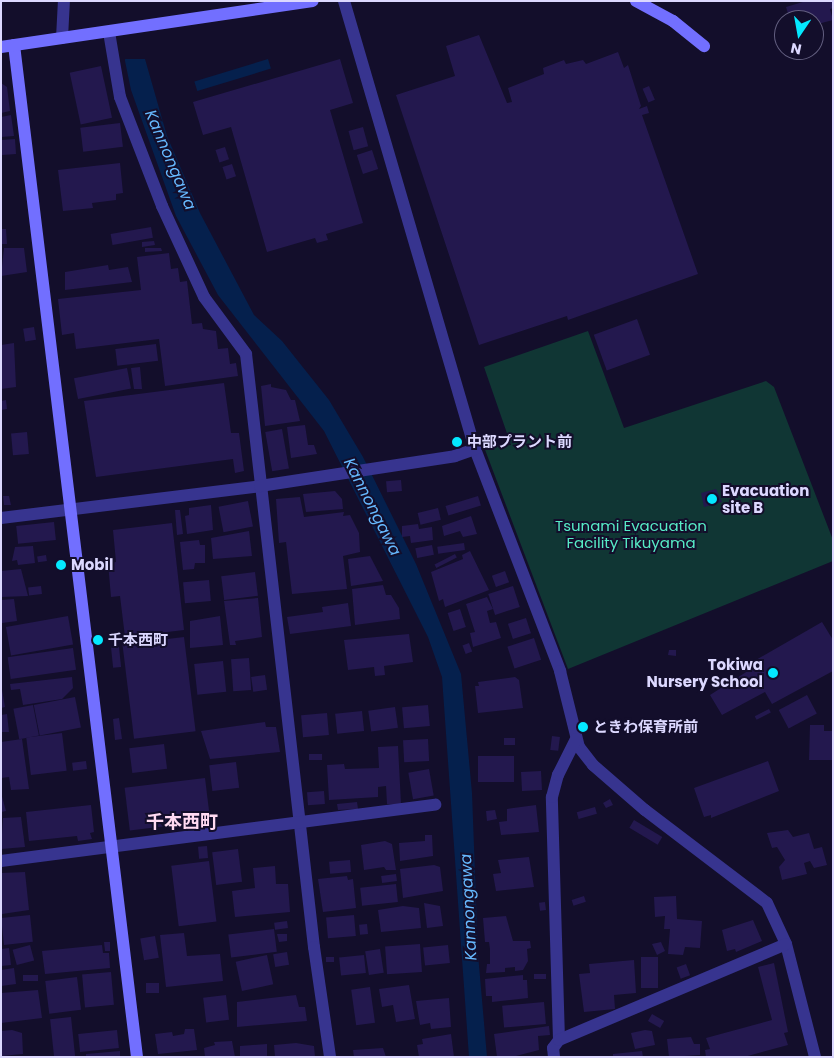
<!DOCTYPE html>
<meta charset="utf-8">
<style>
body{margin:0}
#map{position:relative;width:834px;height:1058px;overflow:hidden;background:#130e2b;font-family:Poppins,"Noto Sans JP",sans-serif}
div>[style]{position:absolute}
.green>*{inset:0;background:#103634}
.water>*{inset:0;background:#05204d;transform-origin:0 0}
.pier>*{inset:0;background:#130e2b;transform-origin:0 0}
.building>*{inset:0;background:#23184e;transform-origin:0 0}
.street>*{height:12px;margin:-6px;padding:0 6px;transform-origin:6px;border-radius:6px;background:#37348f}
.secondary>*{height:12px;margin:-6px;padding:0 6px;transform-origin:6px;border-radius:6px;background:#726fff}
.dots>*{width:14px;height:14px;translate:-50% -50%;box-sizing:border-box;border:2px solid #130e2b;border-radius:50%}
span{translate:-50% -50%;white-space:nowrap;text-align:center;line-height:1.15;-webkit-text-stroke:4px #130e2b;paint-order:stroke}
.poi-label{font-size:15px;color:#dcd8ff;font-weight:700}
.left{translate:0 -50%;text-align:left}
.right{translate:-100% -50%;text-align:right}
.park-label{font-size:15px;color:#57ecc6}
.water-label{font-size:16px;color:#66b9ff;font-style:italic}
.quarter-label{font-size:18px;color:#ffdaf2;font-weight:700}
.frame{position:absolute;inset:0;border:2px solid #dcd8ff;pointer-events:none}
.north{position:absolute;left:774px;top:10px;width:50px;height:50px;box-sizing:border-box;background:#130e2b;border:1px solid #635f80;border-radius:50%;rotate:192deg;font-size:14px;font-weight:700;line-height:20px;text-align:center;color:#dcd8ff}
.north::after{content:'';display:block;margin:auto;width:18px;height:22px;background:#04e8ff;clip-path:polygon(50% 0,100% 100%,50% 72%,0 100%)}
</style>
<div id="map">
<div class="green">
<div style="clip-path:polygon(588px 331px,624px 428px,766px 381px,774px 387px,833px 540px,833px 561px,568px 669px,484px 447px,511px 445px,484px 367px)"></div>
</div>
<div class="water">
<div style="clip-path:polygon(128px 1px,148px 1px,145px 59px,167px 136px,200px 213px,254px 315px,282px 341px,329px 400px,363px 457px,416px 564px,461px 674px,472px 793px,478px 954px,487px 1057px,469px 1057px,442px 677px,428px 637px,324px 431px,218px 295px,176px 216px,131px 90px,125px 61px)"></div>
<div style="left:268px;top:59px;width:10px;height:77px;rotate:73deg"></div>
</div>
<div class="pier">
<div style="left:125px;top:1px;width:25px;height:58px"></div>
</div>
<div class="building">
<div style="clip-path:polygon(806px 1px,833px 1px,833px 8px,830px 9px,833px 20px,814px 25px,814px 20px,790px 20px,786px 7px)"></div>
<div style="clip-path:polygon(479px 35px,507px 103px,512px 102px,508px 88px,544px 74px,543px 68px,564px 60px,566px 64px,583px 60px,586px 64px,618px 52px,624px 68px,628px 65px,641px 106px,639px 109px,647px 106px,649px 113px,642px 115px,698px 274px,568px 320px,567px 316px,479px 345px,396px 95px,455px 76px,446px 46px)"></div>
<div style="clip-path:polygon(340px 59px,353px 103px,330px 110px,363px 223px,326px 234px,328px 240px,317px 243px,315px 238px,267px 252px,231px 127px,203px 135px,193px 102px)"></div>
<div style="left:101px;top:66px;width:53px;height:32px;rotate:78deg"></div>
<div style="clip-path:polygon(1px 83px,7px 87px,10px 111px,1px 113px)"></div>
<div style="left:649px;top:86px;width:15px;height:7px;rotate:67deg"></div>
<div style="clip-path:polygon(11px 115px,14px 136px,1px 137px,1px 117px)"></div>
<div style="left:120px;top:123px;width:24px;height:40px;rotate:83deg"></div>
<div style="left:363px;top:127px;width:20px;height:15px;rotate:75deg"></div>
<div style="left:15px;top:139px;width:15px;height:14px;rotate:86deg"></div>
<div style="left:225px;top:147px;width:13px;height:10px;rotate:72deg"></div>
<div style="left:372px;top:150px;width:20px;height:16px;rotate:72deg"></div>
<div style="clip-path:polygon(120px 163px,123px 193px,116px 194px,116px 200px,92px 203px,93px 208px,63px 211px,58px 170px)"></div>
<div style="left:232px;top:164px;width:13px;height:10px;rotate:72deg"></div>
<div style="left:151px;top:227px;width:11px;height:41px;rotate:80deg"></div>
<div style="clip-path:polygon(1px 229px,6px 229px,7px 244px,1px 244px)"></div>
<div style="clip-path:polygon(154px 241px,155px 245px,142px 247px,142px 242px)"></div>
<div style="clip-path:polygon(4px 248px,24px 248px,27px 272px,1px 276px)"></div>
<div style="clip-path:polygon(145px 248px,161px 248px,162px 251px,145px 252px)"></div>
<div style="clip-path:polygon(169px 253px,171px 269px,178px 268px,180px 282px,187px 281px,192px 324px,202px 323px,203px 329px,216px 331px,218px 349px,228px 348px,230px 364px,236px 363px,238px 376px,165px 386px,159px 339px,76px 349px,74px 333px,62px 335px,58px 299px,141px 290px,137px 257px)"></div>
<div style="clip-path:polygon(108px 265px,109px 270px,128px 267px,132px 282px,65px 290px,65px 272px)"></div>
<div style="left:637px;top:319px;width:38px;height:46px;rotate:70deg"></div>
<div style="left:34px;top:327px;width:13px;height:11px;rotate:81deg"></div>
<div style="clip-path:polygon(14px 343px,16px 387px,1px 389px,1px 345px)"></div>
<div style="left:156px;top:344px;width:17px;height:41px;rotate:83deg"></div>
<div style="clip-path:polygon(140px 367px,142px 389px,134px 389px,131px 368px)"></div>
<div style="left:127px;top:368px;width:21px;height:54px;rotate:79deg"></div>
<div style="clip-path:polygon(224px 383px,231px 433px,239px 433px,244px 471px,235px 473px,233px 459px,96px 477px,84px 401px)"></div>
<div style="clip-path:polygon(271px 384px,271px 387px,286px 390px,291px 400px,295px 400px,300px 421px,265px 426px,261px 386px)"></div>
<div style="clip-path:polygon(6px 400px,7px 409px,1px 410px,1px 401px)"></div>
<div style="clip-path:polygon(305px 425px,308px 445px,314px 445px,317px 454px,291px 458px,287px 427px)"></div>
<div style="left:282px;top:429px;width:40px;height:17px;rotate:80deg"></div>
<div style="left:27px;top:432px;width:22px;height:16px;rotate:85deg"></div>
<div style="left:401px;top:480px;width:11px;height:15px;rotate:85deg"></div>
<div style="clip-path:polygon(716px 489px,722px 502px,704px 507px,701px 493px)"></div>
<div style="clip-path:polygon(335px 491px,342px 499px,343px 509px,306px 512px,303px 494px)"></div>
<div style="clip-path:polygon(3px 496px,9px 496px,11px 505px,4px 505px)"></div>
<div style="left:478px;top:496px;width:10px;height:34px;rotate:73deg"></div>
<div style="clip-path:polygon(300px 497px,304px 517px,344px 512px,343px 516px,350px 515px,359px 533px,360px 552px,343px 556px,347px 589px,292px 594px,286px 542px,279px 543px,276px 499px)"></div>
<div style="left:248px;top:501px;width:26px;height:30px;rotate:79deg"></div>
<div style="clip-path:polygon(211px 505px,213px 530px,187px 534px,185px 516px,189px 515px,189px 508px)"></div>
<div style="left:438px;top:508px;width:12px;height:21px;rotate:76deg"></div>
<div style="clip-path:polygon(175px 510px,180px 510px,183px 534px,177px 535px)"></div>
<div style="clip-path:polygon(471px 516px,477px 534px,463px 537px,460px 531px,444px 536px,442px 526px)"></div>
<div style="left:54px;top:522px;width:18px;height:38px;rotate:84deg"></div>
<div style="clip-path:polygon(172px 523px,184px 630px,125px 637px,120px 596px,111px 597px,108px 563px,116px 562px,113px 530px)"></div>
<div style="clip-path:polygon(418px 524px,419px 529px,432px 527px,433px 540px,411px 543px,410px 536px,402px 537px,402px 526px)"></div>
<div style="clip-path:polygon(249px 531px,252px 556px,213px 559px,211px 538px)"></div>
<div style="clip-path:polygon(199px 540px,200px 545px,205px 545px,205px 563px,195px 563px,194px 569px,183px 570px,180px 542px)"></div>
<div style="left:464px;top:543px;width:7px;height:27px;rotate:82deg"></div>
<div style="left:432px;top:545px;width:10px;height:17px;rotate:79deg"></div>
<div style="clip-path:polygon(33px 546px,35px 563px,18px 565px,17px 560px,12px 561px,15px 547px)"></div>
<div style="clip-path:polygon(470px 551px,489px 590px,445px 607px,443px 599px,439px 601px,431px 572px,463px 559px,462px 555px)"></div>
<div style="left:455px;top:554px;width:4px;height:23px;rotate:63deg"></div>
<div style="left:46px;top:555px;width:6px;height:9px;rotate:81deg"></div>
<div style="clip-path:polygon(370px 556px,383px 581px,351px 586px,348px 559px)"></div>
<div style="clip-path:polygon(21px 569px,28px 596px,1px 597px,1px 571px)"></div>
<div style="left:505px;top:571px;width:12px;height:14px;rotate:70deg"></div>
<div style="left:255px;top:572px;width:24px;height:34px;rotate:83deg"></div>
<div style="left:209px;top:580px;width:21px;height:26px;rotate:85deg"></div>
<div style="clip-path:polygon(383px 585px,386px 595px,391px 595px,399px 608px,400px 619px,355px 625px,352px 589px)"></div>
<div style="left:41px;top:586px;width:8px;height:13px;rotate:83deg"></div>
<div style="left:513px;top:586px;width:22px;height:26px;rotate:72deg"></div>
<div style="clip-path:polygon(487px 597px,493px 609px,487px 611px,490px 623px,496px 622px,501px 638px,473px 647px,470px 633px,475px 632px,466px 604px)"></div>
<div style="clip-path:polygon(258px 598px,262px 637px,235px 641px,236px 645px,230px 645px,224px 601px)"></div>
<div style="clip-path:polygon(14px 599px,17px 621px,2px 623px,1px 600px)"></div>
<div style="clip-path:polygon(348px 603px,351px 626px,290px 634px,287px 617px,323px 612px,322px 607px)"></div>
<div style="left:460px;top:609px;width:19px;height:13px;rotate:72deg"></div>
<div style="left:68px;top:616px;width:29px;height:63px;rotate:80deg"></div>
<div style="clip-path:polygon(220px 616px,223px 645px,190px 648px,190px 621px)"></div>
<div style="left:526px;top:618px;width:16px;height:19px;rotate:72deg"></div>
<div style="clip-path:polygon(822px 622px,833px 640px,833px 671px,772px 704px,765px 692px,722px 715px,710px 695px,751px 669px,749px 664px)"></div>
<div style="clip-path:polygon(409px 634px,413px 662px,384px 666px,385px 675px,375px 676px,374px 667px,348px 670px,344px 640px)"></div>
<div style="left:184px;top:637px;width:95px;height:62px;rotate:83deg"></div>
<div style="left:534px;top:638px;width:23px;height:28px;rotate:72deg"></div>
<div style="left:469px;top:643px;width:9px;height:7px;rotate:69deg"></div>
<div style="left:119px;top:647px;width:20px;height:8px;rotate:84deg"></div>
<div style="left:73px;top:648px;width:22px;height:66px;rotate:82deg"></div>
<div style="clip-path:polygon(669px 650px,676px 650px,676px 656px,668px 655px)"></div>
<div style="left:249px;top:658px;width:32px;height:18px;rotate:86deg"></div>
<div style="left:223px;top:661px;width:31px;height:29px;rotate:84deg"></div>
<div style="left:265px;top:675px;width:15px;height:14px;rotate:82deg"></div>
<div style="clip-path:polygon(72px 677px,73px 688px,62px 699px,23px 705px,20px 689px,11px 690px,10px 684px)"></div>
<div style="clip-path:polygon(515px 677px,519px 680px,523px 708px,478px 713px,475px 686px,479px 686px,478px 682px)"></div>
<div style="clip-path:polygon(1px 684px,5px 707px,1px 708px)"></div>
<div style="left:807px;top:695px;width:21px;height:32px;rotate:62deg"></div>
<div style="left:75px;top:697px;width:31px;height:42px;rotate:79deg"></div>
<div style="left:33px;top:705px;width:31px;height:20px;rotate:79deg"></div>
<div style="left:428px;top:705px;width:21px;height:26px;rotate:85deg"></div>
<div style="left:395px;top:707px;width:21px;height:27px;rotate:82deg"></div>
<div style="left:769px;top:709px;width:4px;height:16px;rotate:63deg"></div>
<div style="left:362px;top:711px;width:20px;height:27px;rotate:84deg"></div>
<div style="left:327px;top:713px;width:22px;height:26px;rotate:85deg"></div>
<div style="clip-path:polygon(7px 714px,9px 732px,1px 732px,1px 715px)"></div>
<div style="clip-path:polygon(119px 718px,122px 739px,115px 740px,113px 719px)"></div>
<div style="clip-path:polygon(265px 722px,266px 727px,276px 727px,280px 752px,210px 759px,201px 731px)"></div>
<div style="clip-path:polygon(810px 725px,824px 725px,824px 731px,833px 731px,833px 760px,809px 760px)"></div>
<div style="left:62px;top:733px;width:38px;height:36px;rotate:83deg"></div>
<div style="left:552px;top:736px;width:8px;height:14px;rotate:7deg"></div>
<div style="left:504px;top:738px;width:11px;height:7px"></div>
<div style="clip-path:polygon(22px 739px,29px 789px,11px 790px,9px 777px,1px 778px,1px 742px)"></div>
<div style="left:428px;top:739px;width:22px;height:25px;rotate:87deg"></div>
<div style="left:164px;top:744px;width:25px;height:35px;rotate:83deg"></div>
<div style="clip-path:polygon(398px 746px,401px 804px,387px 804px,386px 786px,378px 787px,378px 797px,329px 800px,327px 765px,344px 764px,345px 769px,379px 768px,378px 747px)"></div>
<div style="left:322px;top:754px;width:6px;height:13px;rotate:90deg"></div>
<div style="left:478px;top:756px;width:36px;height:26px"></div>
<div style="left:86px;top:761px;width:8px;height:14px;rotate:83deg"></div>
<div style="clip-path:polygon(768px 761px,779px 791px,711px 818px,711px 815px,704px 817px,694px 788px)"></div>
<div style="left:236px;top:762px;width:26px;height:27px;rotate:83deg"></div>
<div style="left:429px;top:769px;width:27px;height:21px;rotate:80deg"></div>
<div style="left:541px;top:771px;width:19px;height:20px;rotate:87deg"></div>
<div style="left:205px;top:778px;width:43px;height:81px;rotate:83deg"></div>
<div style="left:324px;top:791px;width:13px;height:17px;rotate:86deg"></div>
<div style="clip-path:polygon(1px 793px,6px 811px,1px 812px)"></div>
<div style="clip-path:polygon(610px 799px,613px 805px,606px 808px,603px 803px)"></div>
<div style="clip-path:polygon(357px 802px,358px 809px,338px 810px,337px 804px)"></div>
<div style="clip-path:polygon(91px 805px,94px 832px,90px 833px,92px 839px,78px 841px,77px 836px,29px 841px,26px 812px)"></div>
<div style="clip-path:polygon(536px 805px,539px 832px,501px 835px,499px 822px,507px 821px,507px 809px)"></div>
<div style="left:595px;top:807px;width:7px;height:19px;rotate:74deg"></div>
<div style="clip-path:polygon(495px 810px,497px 819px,487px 821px,486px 811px)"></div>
<div style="clip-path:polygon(21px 817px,25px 847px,1px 849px,3px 818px)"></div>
<div style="left:634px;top:820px;width:33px;height:9px;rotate:31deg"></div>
<div style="clip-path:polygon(788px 830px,793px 837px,809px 833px,814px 849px,822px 847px,827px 865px,814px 868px,810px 861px,804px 863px,807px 874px,782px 880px,779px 867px,785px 860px,777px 847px,772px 848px,767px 833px)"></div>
<div style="clip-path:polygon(425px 835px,432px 835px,433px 856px,400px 861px,399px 843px,425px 841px)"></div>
<div style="clip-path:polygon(385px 841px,392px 844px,396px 870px,386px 870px,384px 867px,364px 870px,361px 845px)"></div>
<div style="left:207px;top:846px;width:12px;height:9px;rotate:85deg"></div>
<div style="left:238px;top:849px;width:33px;height:26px;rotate:83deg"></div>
<div style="clip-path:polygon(529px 857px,534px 887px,496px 891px,493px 874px,501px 873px,498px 860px)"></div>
<div style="left:350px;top:860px;width:12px;height:21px;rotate:85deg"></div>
<div style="left:209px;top:861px;width:61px;height:38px;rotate:83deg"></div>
<div style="clip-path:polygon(434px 865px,440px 867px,443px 891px,403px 898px,400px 869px)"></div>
<div style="clip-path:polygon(275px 866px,276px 884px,288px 884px,290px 912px,235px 917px,232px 891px,255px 888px,253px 868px)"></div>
<div style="clip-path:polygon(25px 872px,29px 910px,2px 914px,1px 873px)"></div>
<div style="left:396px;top:874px;width:7px;height:15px;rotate:82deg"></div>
<div style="clip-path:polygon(347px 876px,348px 880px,353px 879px,356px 908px,323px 912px,318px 879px)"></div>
<div style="left:396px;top:884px;width:18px;height:36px;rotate:84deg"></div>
<div style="left:584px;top:896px;width:6px;height:13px;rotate:72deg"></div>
<div style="clip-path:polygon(676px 896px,677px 919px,702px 921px,700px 948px,685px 947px,683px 955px,668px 954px,670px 929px,664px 929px,665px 916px,655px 917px,654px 897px)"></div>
<div style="left:545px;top:902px;width:8px;height:6px;rotate:83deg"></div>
<div style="clip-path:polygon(424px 903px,440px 906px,443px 926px,427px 928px)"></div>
<div style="clip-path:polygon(403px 906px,419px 908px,421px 928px,381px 932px,378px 910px)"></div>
<div style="left:30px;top:915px;width:27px;height:29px;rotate:84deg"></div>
<div style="left:354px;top:915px;width:21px;height:28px;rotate:85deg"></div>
<div style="clip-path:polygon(506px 916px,513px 941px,530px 941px,531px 948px,527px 949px,528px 961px,523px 970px,515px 971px,515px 967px,505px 968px,505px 972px,486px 973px,487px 964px,490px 964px,490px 949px,489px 942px,485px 942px,483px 918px)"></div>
<div style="clip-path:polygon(753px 920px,762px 941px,736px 952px,735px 949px,727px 951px,722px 930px)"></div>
<div style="left:287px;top:921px;width:7px;height:13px;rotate:82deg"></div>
<div style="left:367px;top:924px;width:10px;height:8px;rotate:84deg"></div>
<div style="left:274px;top:929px;width:23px;height:46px;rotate:83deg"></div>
<div style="clip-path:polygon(184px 933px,187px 956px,220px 954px,223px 981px,166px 987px,160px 935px)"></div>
<div style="clip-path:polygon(277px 934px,287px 934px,287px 941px,279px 942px)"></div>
<div style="left:155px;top:936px;width:22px;height:15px;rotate:80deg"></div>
<div style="clip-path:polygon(104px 942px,110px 942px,110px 951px,105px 951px)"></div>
<div style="clip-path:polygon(661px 942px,665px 951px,657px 955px,652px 944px)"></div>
<div style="left:420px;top:944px;width:28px;height:35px;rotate:86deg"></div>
<div style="left:30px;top:945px;width:16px;height:18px;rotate:75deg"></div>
<div style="clip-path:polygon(102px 945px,103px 953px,109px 953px,110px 968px,45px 974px,42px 951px)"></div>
<div style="left:448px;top:945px;width:18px;height:25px;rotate:84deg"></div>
<div style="clip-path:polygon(9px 948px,11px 965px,1px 966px,1px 949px)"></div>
<div style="left:380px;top:949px;width:24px;height:15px;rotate:81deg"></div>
<div style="left:287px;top:952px;width:13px;height:14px;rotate:81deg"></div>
<div style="left:267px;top:955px;width:30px;height:32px;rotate:78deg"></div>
<div style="left:364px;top:955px;width:18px;height:25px;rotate:84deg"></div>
<div style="left:326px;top:957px;width:8px;height:5px"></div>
<div style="left:641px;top:957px;width:17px;height:31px"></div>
<div style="clip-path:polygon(634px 960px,636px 993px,614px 995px,615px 1009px,584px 1012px,579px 974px,590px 973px,589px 964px)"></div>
<div style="clip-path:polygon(774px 963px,788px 1032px,784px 1033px,788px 1045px,744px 1057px,706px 1057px,705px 1050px,710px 1049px,706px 1038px,772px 1020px,758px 967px)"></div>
<div style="left:686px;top:964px;width:12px;height:10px;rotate:70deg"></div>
<div style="clip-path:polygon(14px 968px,16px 984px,1px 986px,1px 970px)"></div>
<div style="left:111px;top:972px;width:33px;height:29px;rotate:85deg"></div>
<div style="left:546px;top:974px;width:5px;height:12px;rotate:90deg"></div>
<div style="left:38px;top:975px;width:6px;height:15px;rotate:90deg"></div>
<div style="clip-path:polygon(523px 975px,523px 980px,527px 980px,528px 998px,492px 1002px,492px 996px,486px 996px,485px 979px)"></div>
<div style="left:77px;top:977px;width:33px;height:32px;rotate:83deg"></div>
<div style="left:159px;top:983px;width:10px;height:13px;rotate:90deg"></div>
<div style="clip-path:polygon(409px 985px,415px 1019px,396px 1022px,393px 1005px,382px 1007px,379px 989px)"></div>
<div style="left:370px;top:987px;width:36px;height:19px;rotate:82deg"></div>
<div style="clip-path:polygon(38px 990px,42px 1018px,1px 1023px,1px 993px)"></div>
<div style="left:226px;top:995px;width:25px;height:23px;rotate:83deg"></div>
<div style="clip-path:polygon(296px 995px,299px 1007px,305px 1007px,307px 1021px,237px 1027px,237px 1002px)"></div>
<div style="clip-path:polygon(449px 998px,451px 1027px,431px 1029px,430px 1023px,420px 1025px,416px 1001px)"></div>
<div style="left:544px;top:1002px;width:22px;height:42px;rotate:85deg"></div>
<div style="left:652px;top:1014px;width:14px;height:8px;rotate:30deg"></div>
<div style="left:71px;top:1017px;width:40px;height:21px;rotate:84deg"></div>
<div style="clip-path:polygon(549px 1026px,550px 1035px,538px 1036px,539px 1050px,512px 1057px,497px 1057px,494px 1034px)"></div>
<div style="clip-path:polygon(185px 1029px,194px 1029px,197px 1050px,158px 1054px,155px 1034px,172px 1032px,173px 1036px,184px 1034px)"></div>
<div style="clip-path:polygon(12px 1030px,22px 1033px,23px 1054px,1px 1056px,1px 1031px)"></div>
<div style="left:117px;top:1030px;width:18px;height:39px;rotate:84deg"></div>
<div style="clip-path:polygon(645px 1030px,652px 1031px,655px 1045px,635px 1049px,631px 1033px)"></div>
<div style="clip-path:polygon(451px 1034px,454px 1057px,419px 1057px,417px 1045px,423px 1044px,422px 1039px)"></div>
<div style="clip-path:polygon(691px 1037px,694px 1044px,700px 1044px,700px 1055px,669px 1057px,667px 1039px)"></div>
<div style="clip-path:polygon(232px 1041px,235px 1057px,205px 1057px,204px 1048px,215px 1045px,214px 1042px)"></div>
<div style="clip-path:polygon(296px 1043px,314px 1046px,315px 1057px,275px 1057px,274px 1045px)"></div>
<div style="clip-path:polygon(267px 1044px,267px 1057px,240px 1057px,240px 1046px)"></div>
<div style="clip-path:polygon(383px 1048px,386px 1057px,354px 1057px,353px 1050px)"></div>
<div style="clip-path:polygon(120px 1051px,120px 1057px,86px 1057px,86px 1054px)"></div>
<div style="clip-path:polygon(642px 1051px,643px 1057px,613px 1057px,613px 1054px)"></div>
</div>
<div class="street">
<div style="left:344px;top:1px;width:467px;rotate:73.7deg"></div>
<div style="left:475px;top:449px;width:238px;rotate:69deg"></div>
<div style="left:560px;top:671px;width:78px;rotate:76deg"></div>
<div style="left:579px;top:747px;width:23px;rotate:52deg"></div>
<div style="left:593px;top:765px;width:69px;rotate:40.9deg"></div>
<div style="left:645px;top:810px;width:153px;rotate:37.3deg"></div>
<div style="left:767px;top:903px;width:45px;rotate:65.1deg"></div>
<div style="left:786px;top:944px;width:117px;rotate:75.6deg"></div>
<div style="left:109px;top:32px;width:66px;rotate:80.4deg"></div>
<div style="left:120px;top:97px;width:117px;rotate:68.9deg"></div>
<div style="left:162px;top:206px;width:100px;rotate:65.2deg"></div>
<div style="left:204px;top:297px;width:71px;rotate:53.6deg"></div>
<div style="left:246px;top:354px;width:597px;rotate:83.46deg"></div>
<div style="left:314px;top:947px;width:111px;rotate:81.7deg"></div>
<div style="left:62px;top:38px;width:37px;rotate:-87deg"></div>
<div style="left:1px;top:518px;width:261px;rotate:-7deg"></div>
<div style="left:260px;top:486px;width:197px;rotate:-8.7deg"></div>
<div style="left:455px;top:456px;width:21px;rotate:-19deg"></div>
<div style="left:1px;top:861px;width:438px;rotate:-7.4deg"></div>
<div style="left:559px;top:1040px;width:243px;rotate:-91.7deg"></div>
<div style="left:552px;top:797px;width:23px;rotate:-75deg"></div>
<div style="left:558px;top:775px;width:40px;rotate:-63.4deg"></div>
<div style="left:554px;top:1057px;width:9px;rotate:-96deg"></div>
<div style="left:553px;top:1048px;width:10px;rotate:-53deg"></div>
<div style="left:559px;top:1040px;width:246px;rotate:-22.9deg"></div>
</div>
<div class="secondary">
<div style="left:636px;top:1px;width:42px;rotate:28.4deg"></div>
<div style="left:673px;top:21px;width:40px;rotate:39deg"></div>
<div style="left:14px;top:45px;width:1019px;rotate:83.07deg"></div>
<div style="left:1px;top:47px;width:315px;rotate:-8.4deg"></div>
</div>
<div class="dots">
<div style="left:457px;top:442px;background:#04e8ff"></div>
<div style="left:712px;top:499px;background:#04e8ff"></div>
<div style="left:61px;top:565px;background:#04e8ff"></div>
<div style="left:98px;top:640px;background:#04e8ff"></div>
<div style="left:773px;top:673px;background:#04e8ff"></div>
<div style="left:583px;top:727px;background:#04e8ff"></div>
</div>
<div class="poi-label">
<span class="left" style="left:467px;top:442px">中部プラント前</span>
<span class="left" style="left:722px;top:499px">Evacuation<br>site B</span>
<span class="left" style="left:71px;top:565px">Mobil</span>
<span class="left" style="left:108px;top:640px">千本西町</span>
<span class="right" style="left:763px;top:673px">Tokiwa<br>Nursery School</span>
<span class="left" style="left:593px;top:727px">ときわ保育所前</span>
</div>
<div class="park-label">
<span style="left:631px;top:534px">Tsunami Evacuation<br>Facility Tikuyama</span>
</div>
<div class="water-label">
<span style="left:170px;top:160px;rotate:67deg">Kannongawa</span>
<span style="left:372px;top:507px;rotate:63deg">Kannongawa</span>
<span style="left:469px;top:907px;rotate:-93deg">Kannongawa</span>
</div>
<div class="quarter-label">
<span style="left:182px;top:822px">千本西町</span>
</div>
<div class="frame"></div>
<div class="north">N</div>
</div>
